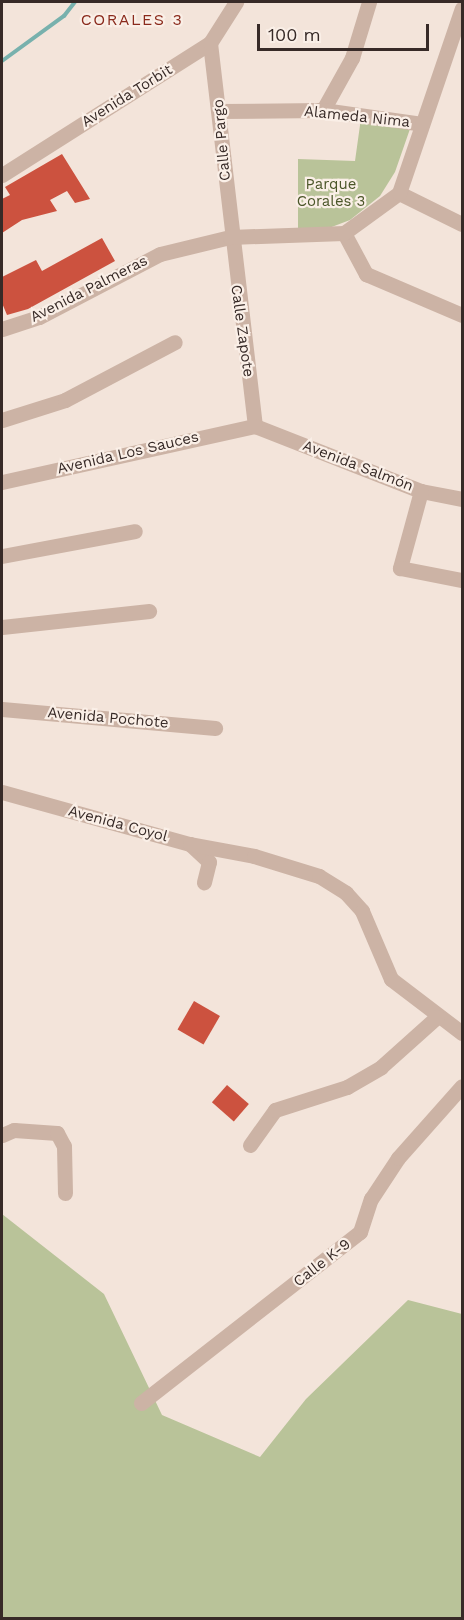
<!DOCTYPE html>
<meta charset="utf-8">
<style>
body{margin:0}
#map{position:relative;width:464px;height:1620px;overflow:hidden;background:#f3e4da;font-family:"Work Sans",sans-serif}
div>[style]{position:absolute}
.green>*{inset:0;background:#b9c399}
.stream>*{height:4px;margin:-2px;padding:0 2px;transform-origin:2px;border-radius:2px;background:#78b1ad}
.building>*{inset:0;background:#cc523f;transform-origin:0 0}
.minor>*{height:15px;margin:-7.5px;padding:0 7.5px;transform-origin:7.5px;border-radius:7.5px;background:#ccb3a5}
span{translate:-50% -50%;white-space:nowrap;text-align:center;line-height:1.15;-webkit-text-stroke:4.5px #faefe7;paint-order:stroke}
.street-label{font-size:15px;color:#372a27}
.park-label{font-size:15px;color:#4b5629}
.neighbourhood-label{font-size:16px;color:#8a2a1c;letter-spacing:1.5px}
.frame{position:absolute;inset:0;border:3px solid #372a27;pointer-events:none}
.scale{position:absolute;left:257px;top:24px;width:172px;height:27px;box-sizing:border-box;border:3px solid #372a27;border-top:0;padding-left:8px;font-size:18px;line-height:21px;white-space:nowrap;color:#372a27;-webkit-text-stroke:4px #faefe7;paint-order:stroke}
</style>
<div id="map">
<div class="green">
<div style="clip-path:polygon(361px 118px,411px 126px,395px 172px,380px 196px,350px 220px,329px 228px,298px 231px,298px 159px,355px 161px)"></div>
<div style="clip-path:polygon(2px 1214px,104px 1294px,162px 1415px,260px 1457px,306px 1399px,408px 1300px,462px 1314px,462px 1618px,2px 1618px)"></div>
</div>
<div class="stream">
<div style="left:2px;top:61px;width:77px;rotate:-36deg"></div>
<div style="left:64px;top:16px;width:18px;rotate:-52deg"></div>
</div>
<div class="building">
<div style="clip-path:polygon(62px 154px,90px 199px,75px 203px,67px 191px,50px 200px,57px 211px,22px 220px,2px 233px,2px 199px,10px 195px,5px 187px)"></div>
<div style="clip-path:polygon(102px 238px,115px 261px,28px 309px,7px 315px,2px 303px,2px 277px,36px 260px,42px 271px)"></div>
<div style="left:194px;top:1001px;width:30px;height:33px;rotate:30deg"></div>
<div style="left:227px;top:1085px;width:29px;height:23px;rotate:41deg"></div>
</div>
<div class="minor">
<div style="left:210px;top:43px;width:386px;rotate:83.3deg"></div>
<div style="left:323px;top:110px;width:60px;rotate:-60.9deg"></div>
<div style="left:352px;top:58px;width:59px;rotate:-73.1deg"></div>
<div style="left:220px;top:111px;width:103px;rotate:-0.6deg"></div>
<div style="left:323px;top:110px;width:100px;rotate:8deg"></div>
<div style="left:2px;top:175px;width:246px;rotate:-32.4deg"></div>
<div style="left:210px;top:43px;width:49px;rotate:-57.6deg"></div>
<div style="left:399px;top:193px;width:70px;rotate:26.2deg"></div>
<div style="left:344px;top:233px;width:47px;rotate:61.8deg"></div>
<div style="left:366px;top:274px;width:104px;rotate:23.1deg"></div>
<div style="left:2px;top:329px;width:39px;rotate:-18deg"></div>
<div style="left:39px;top:317px;width:136px;rotate:-27.5deg"></div>
<div style="left:160px;top:254px;width:72px;rotate:-13.7deg"></div>
<div style="left:230px;top:237px;width:114px;rotate:-2deg"></div>
<div style="left:344px;top:233px;width:68px;rotate:-36deg"></div>
<div style="left:399px;top:193px;width:195px;rotate:-71.2deg"></div>
<div style="left:2px;top:420px;width:66px;rotate:-17.6deg"></div>
<div style="left:65px;top:400px;width:124px;rotate:-27.8deg"></div>
<div style="left:255px;top:426px;width:178px;rotate:21.4deg"></div>
<div style="left:421px;top:491px;width:42px;rotate:11deg"></div>
<div style="left:2px;top:482px;width:259px;rotate:-12.5deg"></div>
<div style="left:421px;top:491px;width:80px;rotate:105.3deg"></div>
<div style="left:400px;top:568px;width:63px;rotate:11deg"></div>
<div style="left:2px;top:556px;width:135px;rotate:-10.6deg"></div>
<div style="left:2px;top:627px;width:148px;rotate:-6.2deg"></div>
<div style="left:2px;top:709px;width:214px;rotate:5.1deg"></div>
<div style="left:2px;top:792px;width:195px;rotate:15.5deg"></div>
<div style="left:190px;top:844px;width:26px;rotate:43deg"></div>
<div style="left:209px;top:862px;width:21px;rotate:104deg"></div>
<div style="left:190px;top:844px;width:65px;rotate:10.6deg"></div>
<div style="left:254px;top:856px;width:68px;rotate:17.1deg"></div>
<div style="left:319px;top:876px;width:32px;rotate:32deg"></div>
<div style="left:346px;top:893px;width:24px;rotate:48deg"></div>
<div style="left:362px;top:911px;width:74px;rotate:66.9deg"></div>
<div style="left:391px;top:979px;width:89px;rotate:37.3deg"></div>
<div style="left:2px;top:1135px;width:13px;rotate:-23deg"></div>
<div style="left:14px;top:1130px;width:43px;rotate:4deg"></div>
<div style="left:57px;top:1133px;width:15px;rotate:62deg"></div>
<div style="left:64px;top:1146px;width:47px;rotate:88.8deg"></div>
<div style="left:250px;top:1145px;width:43px;rotate:-54.5deg"></div>
<div style="left:275px;top:1110px;width:76px;rotate:-17.7deg"></div>
<div style="left:347px;top:1087px;width:39px;rotate:-30deg"></div>
<div style="left:381px;top:1067px;width:75px;rotate:-41.8deg"></div>
<div style="left:141px;top:1403px;width:278px;rotate:-38deg"></div>
<div style="left:360px;top:1232px;width:35px;rotate:-72deg"></div>
<div style="left:371px;top:1199px;width:49px;rotate:-56.6deg"></div>
<div style="left:398px;top:1158px;width:96px;rotate:-48.4deg"></div>
</div>
<div class="street-label">
<span style="left:127px;top:96px;rotate:-32deg">Avenida Torbit</span>
<span style="left:357px;top:117px;rotate:6deg">Alameda Nima</span>
<span style="left:222px;top:140px;rotate:-95deg">Calle Pargo</span>
<span style="left:89px;top:289px;rotate:-27deg">Avenida Palmeras</span>
<span style="left:242px;top:331px;rotate:82deg">Calle Zapote</span>
<span style="left:128px;top:453px;rotate:-13deg">Avenida Los Sauces</span>
<span style="left:358px;top:466px;rotate:21deg">Avenida Salmón</span>
<span style="left:108px;top:718px;rotate:5deg">Avenida Pochote</span>
<span style="left:118px;top:824px;rotate:15deg">Avenida Coyol</span>
<span style="left:322px;top:1263px;rotate:-38deg">Calle K-9</span>
</div>
<div class="park-label">
<span style="left:331px;top:193px">Parque<br>Corales 3</span>
</div>
<div class="neighbourhood-label">
<span style="left:132px;top:20px">CORALES 3</span>
</div>
<div class="frame"></div>
<div class="scale">100 m</div>
</div>
